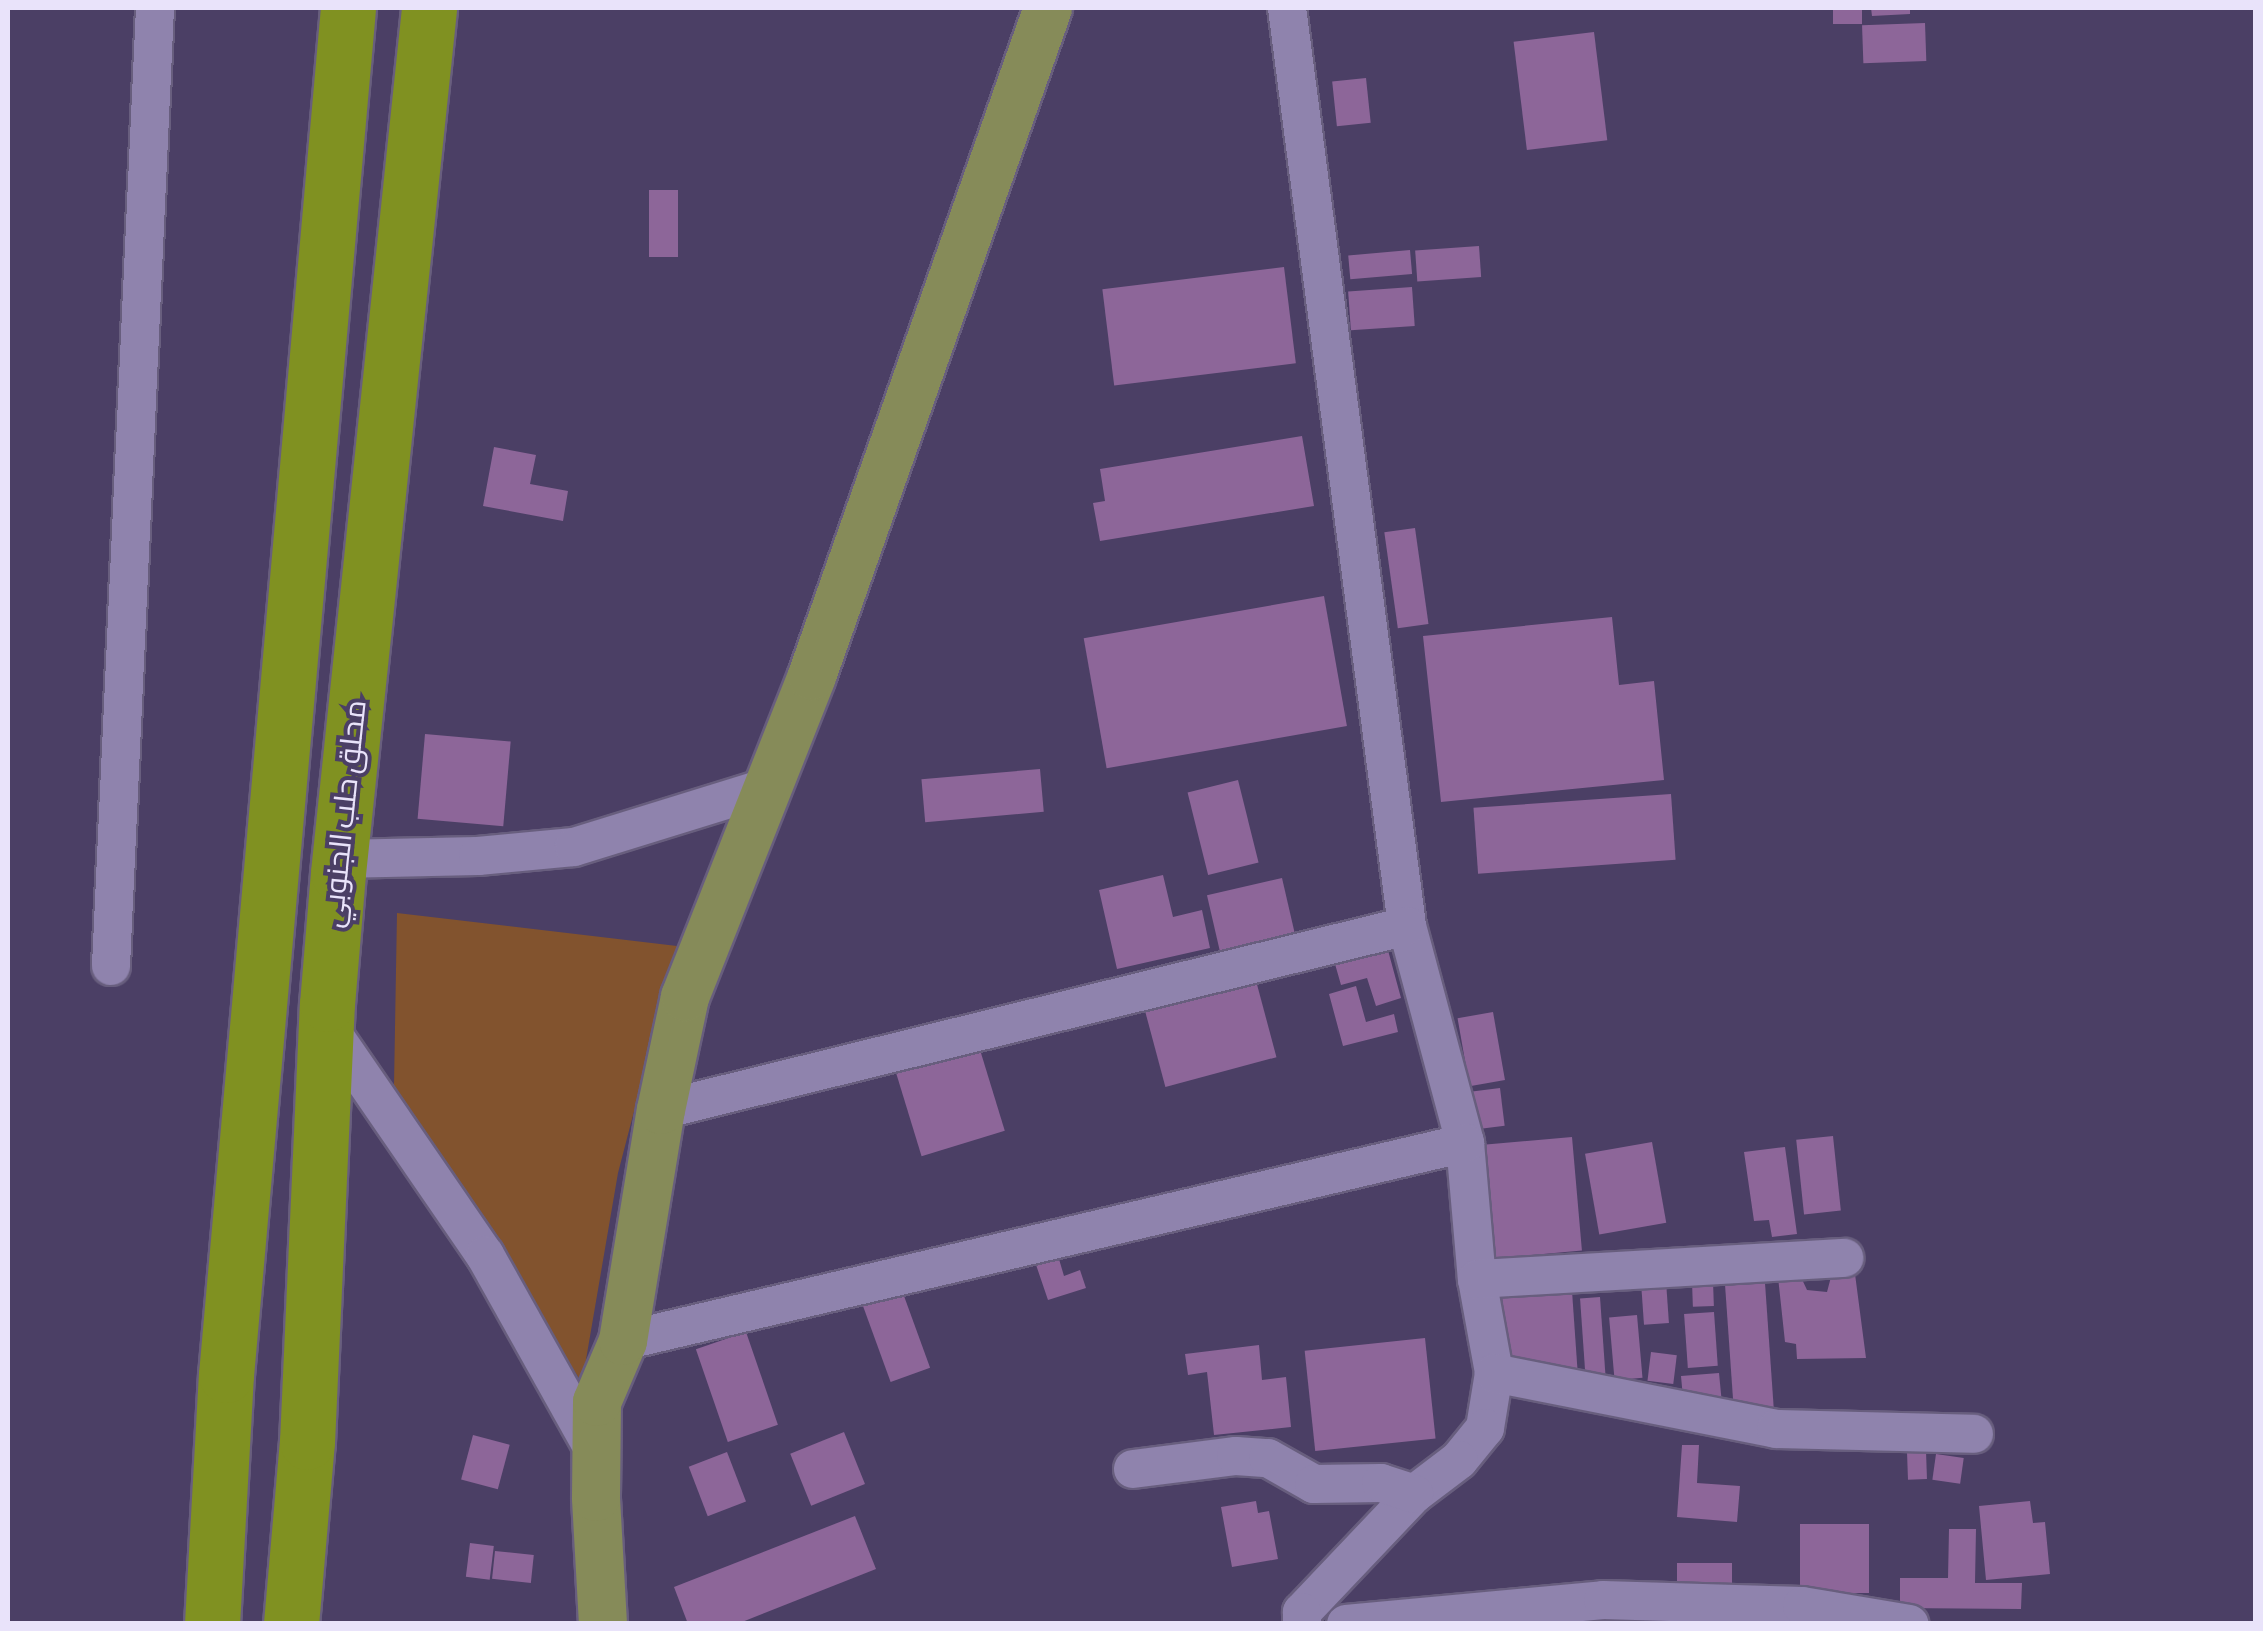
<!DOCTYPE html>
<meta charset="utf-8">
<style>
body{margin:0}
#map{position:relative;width:2263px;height:1631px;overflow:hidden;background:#4b3f65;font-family:"Alegreya Sans",Cairo,sans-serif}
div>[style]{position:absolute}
.green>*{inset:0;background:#82532e}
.building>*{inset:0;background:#8d6699;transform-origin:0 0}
.roads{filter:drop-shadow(2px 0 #685e7e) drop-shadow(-2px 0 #685e7e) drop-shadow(0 2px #685e7e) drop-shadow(0 -2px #685e7e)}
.minor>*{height:38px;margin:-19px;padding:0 19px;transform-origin:19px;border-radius:19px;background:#8f83ad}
.major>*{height:48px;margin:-24px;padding:0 24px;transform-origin:24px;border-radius:24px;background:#868b59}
.highway>*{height:55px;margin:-27.5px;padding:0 27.5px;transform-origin:27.5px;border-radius:27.5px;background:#809121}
span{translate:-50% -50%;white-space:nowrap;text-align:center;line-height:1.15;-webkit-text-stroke:8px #4b3f65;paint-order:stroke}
.street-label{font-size:30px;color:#e9e3fa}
.frame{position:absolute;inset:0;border:10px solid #e9e3fa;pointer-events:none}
</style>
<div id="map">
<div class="green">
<div style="clip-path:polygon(397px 913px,677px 946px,618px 1173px,582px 1383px,394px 1085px)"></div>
</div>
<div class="building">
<div style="left:1833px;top:8px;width:29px;height:16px"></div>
<div style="clip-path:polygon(1871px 8px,1910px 8px,1910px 14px,1872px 16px)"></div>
<div style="left:1925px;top:23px;width:38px;height:63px;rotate:88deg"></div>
<div style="left:1594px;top:32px;width:109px;height:81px;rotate:83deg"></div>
<div style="left:1366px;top:78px;width:45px;height:34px;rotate:84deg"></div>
<div style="left:649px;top:190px;width:29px;height:67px"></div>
<div style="left:1479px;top:246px;width:31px;height:64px;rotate:86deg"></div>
<div style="left:1410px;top:250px;width:24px;height:62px;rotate:85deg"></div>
<div style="left:1284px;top:267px;width:97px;height:183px;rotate:83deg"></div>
<div style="left:1412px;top:287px;width:39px;height:64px;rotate:86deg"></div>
<div style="clip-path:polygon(1302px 436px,1314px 506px,1100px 541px,1093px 503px,1105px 501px,1100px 469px)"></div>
<div style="clip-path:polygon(494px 447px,536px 455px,530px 484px,568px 491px,563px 521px,483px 506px)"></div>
<div style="left:1415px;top:528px;width:97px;height:31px;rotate:82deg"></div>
<div style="left:1324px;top:596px;width:132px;height:244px;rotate:80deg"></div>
<div style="clip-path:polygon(1612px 617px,1619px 685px,1654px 681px,1664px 780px,1441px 802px,1423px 636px)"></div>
<div style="left:425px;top:734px;width:86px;height:85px;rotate:5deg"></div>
<div style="left:1040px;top:769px;width:43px;height:119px;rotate:85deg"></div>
<div style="left:1238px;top:780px;width:85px;height:52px;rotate:76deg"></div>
<div style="left:1671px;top:794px;width:66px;height:198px;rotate:86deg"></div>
<div style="clip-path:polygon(1163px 875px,1173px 917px,1202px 910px,1210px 948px,1117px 969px,1099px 890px)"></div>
<div style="left:1282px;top:878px;width:62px;height:77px;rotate:77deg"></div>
<div style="clip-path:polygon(1386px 943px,1401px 998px,1376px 1006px,1367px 978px,1341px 985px,1333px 957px)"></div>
<div style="left:1255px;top:977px;width:83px;height:115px;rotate:75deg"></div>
<div style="clip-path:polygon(1356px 986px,1366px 1022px,1394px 1014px,1398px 1032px,1343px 1046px,1329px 994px)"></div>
<div style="left:1493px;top:1012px;width:69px;height:36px;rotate:80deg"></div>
<div style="left:977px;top:1040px;width:95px;height:87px;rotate:73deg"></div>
<div style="left:1500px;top:1088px;width:38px;height:28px;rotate:83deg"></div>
<div style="left:1833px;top:1136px;width:75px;height:37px;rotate:84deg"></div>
<div style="left:1572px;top:1137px;width:114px;height:89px;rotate:85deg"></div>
<div style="left:1652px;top:1142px;width:82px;height:68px;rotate:80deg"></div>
<div style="clip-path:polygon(1785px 1147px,1797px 1234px,1772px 1237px,1769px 1220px,1754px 1221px,1744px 1152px)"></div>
<div style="clip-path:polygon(1056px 1249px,1064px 1276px,1080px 1270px,1086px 1288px,1048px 1300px,1033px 1256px)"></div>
<div style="clip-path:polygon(1832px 1273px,1855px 1274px,1866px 1358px,1797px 1359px,1796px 1344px,1785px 1342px,1778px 1277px,1800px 1275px,1807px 1290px,1827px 1292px)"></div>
<div style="left:1666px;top:1281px;width:42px;height:25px;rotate:86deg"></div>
<div style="left:1713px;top:1281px;width:25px;height:21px;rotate:88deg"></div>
<div style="left:1765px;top:1283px;width:133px;height:40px;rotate:86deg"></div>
<div style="left:900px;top:1285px;width:88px;height:42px;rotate:70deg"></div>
<div style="clip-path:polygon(1572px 1291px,1578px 1377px,1506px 1366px,1502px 1294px)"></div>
<div style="left:1600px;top:1297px;width:79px;height:20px;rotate:86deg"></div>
<div style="left:1714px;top:1312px;width:54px;height:30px;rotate:86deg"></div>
<div style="left:1637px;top:1315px;width:63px;height:28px;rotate:85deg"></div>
<div style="left:746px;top:1332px;width:98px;height:53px;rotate:71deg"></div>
<div style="left:1425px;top:1338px;width:101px;height:121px;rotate:84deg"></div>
<div style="clip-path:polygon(1259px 1345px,1262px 1380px,1286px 1377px,1291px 1427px,1214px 1435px,1207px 1372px,1188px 1375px,1185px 1354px)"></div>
<div style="left:1651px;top:1352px;width:26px;height:29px;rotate:7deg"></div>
<div style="clip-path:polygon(1719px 1373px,1722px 1404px,1683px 1398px,1681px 1376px)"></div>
<div style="left:844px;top:1432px;width:56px;height:58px;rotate:68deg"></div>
<div style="left:473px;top:1435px;width:38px;height:46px;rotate:15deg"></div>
<div style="clip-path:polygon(1682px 1445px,1699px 1445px,1697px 1483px,1740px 1486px,1737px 1522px,1677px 1517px)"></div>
<div style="left:1926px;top:1451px;width:28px;height:19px;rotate:88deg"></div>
<div style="left:727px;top:1452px;width:53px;height:41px;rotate:69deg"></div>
<div style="left:1936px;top:1454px;width:28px;height:26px;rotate:8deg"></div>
<div style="clip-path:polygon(1256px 1501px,1258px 1513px,1269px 1511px,1278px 1559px,1232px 1567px,1221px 1507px)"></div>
<div style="clip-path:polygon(2030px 1501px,2033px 1523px,2045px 1522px,2050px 1574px,1986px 1580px,1979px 1506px)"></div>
<div style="clip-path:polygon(855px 1516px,876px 1569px,737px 1624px,688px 1624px,674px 1587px)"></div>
<div style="left:1869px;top:1524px;width:69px;height:69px;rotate:90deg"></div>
<div style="clip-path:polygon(1949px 1529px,1976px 1529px,1975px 1583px,2022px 1583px,2021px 1609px,1900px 1608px,1900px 1578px,1948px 1578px)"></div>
<div style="left:470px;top:1543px;width:24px;height:34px;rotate:7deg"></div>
<div style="left:495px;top:1551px;width:39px;height:28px;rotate:6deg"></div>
<div style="left:1732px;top:1563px;width:28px;height:55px;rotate:90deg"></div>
<div style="clip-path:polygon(1613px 1610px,1715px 1619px,1715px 1624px,1612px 1624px)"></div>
</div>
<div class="roads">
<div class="minor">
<div style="left:1287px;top:8px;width:926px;rotate:82.55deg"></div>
<div style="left:1407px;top:926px;width:225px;rotate:75deg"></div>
<div style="left:1465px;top:1143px;width:137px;rotate:85deg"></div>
<div style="left:1477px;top:1279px;width:96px;rotate:79.7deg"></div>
<div style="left:1494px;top:1373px;width:56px;rotate:99.3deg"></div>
<div style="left:1485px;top:1428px;width:41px;rotate:129.1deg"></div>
<div style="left:1459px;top:1460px;width:56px;rotate:142.9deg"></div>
<div style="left:1414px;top:1494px;width:163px;rotate:133.5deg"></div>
<div style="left:1302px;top:1612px;width:12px;rotate:90deg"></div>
<div style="left:339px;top:859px;width:139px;rotate:-1.2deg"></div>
<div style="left:478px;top:856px;width:96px;rotate:-5.4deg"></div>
<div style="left:574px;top:847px;width:203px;rotate:-17.2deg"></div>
<div style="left:111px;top:966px;width:959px;rotate:-87.37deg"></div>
<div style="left:326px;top:1024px;width:280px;rotate:55.5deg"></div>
<div style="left:485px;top:1255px;width:228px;rotate:60.8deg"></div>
<div style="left:661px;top:1110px;width:768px;rotate:-13.86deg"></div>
<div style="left:1477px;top:1279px;width:368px;rotate:-3.3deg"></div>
<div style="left:623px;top:1341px;width:865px;rotate:-13.23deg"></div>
<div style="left:1494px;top:1373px;width:288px;rotate:11.2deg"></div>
<div style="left:1776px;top:1429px;width:198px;rotate:1.4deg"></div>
<div style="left:1133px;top:1469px;width:104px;rotate:-7.2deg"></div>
<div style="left:1236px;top:1456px;width:32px;rotate:4deg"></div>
<div style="left:1268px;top:1458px;width:53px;rotate:29.5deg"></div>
<div style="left:1314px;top:1484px;width:67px;rotate:-0.9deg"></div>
<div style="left:1381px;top:1483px;width:35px;rotate:18deg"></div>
<div style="left:1346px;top:1624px;width:258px;rotate:-5.3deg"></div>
<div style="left:1603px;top:1600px;width:199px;rotate:1.7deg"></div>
<div style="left:1802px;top:1606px;width:109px;rotate:9.5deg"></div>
</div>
<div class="major">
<div style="left:603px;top:1624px;width:127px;rotate:-93.2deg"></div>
<div style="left:596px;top:1497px;width:95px;rotate:-89.4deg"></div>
<div style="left:597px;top:1402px;width:66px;rotate:-66.9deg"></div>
<div style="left:623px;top:1341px;width:234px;rotate:-80.7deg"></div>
<div style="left:661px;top:1110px;width:116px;rotate:-78deg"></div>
<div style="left:685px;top:997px;width:345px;rotate:-68.4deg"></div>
<div style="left:812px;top:676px;width:708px;rotate:-70.54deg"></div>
</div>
<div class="highway">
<div style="left:212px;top:1624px;width:249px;rotate:-86.8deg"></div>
<div style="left:226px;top:1375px;width:1372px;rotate:-84.9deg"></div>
<div style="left:291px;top:1624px;width:183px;rotate:-85deg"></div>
<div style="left:307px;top:1442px;width:438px;rotate:-87.4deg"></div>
<div style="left:327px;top:1004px;width:131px;rotate:-85.2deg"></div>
<div style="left:338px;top:873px;width:870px;rotate:-83.99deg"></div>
</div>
</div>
<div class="street-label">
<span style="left:345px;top:814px;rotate:-84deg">محلق حلب الجنوبي</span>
</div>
<div class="frame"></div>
</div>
